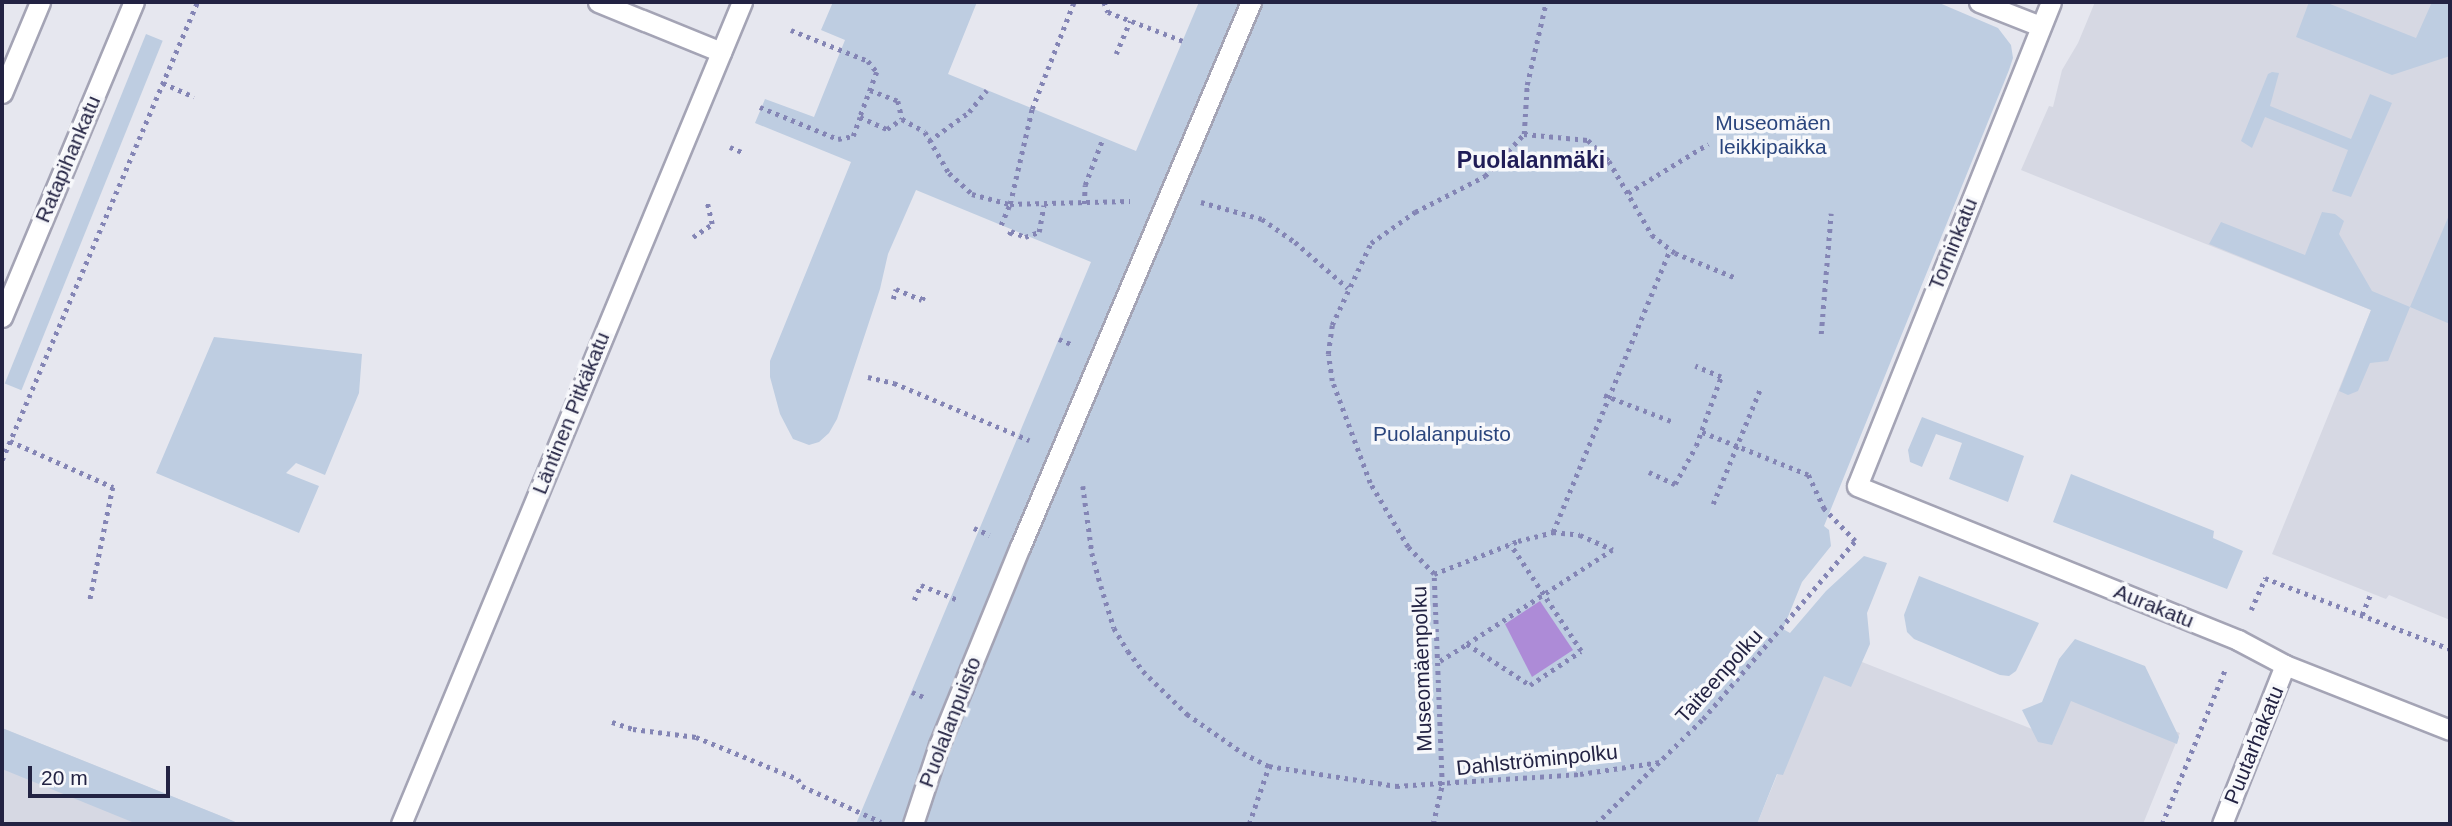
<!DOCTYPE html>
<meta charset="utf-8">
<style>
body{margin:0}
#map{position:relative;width:2452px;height:826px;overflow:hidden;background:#e6e7ef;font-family:Helvetica,sans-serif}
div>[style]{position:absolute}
.built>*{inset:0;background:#d6d8e3}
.green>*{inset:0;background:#becde1;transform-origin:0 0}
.water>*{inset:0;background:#ad8bd7}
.path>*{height:4.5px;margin-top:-2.25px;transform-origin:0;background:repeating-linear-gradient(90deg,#8485b5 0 3.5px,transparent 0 8.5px)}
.roads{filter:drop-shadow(2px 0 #a4a4b5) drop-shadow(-2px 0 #a4a4b5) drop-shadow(0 2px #a4a4b5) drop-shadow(0 -2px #a4a4b5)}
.minor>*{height:19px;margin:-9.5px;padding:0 9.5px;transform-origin:9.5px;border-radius:9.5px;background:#fff}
.tertiary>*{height:19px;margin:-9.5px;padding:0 9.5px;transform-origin:9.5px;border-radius:9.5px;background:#fff}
.secondary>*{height:19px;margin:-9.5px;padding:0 9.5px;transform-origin:9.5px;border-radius:9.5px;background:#fff}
span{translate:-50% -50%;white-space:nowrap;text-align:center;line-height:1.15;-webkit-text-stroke:7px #f7f8fb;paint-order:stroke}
.park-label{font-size:21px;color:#2a457d}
.street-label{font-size:21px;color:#232343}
.neighbourhood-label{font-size:23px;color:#201d57;font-weight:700}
.frame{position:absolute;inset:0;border:4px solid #232343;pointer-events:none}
.scale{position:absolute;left:28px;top:766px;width:142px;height:32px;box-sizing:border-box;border:4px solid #232343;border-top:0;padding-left:9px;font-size:21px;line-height:24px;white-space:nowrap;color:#232343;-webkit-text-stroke:5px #f7f8fb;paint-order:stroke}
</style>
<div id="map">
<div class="built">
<div style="clip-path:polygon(2095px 2px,2450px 2px,2450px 620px,2389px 595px,2386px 599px,2272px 554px,2371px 310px,2021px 170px,2049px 106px,2053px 107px,2062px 70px,2078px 43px)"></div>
<div style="clip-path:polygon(1829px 649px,2055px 738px,2072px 693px,2180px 733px,2143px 824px,1757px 824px)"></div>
<div style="clip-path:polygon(2px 728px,226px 818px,240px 824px,2px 824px)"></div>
</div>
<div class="green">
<div style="clip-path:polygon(833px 2px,977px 2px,948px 74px,1136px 151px,1199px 2px,1937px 2px,1998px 28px,2011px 45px,2013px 58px,2009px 70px,1824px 526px,1829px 530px,1831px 546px,1802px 582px,1783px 629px,1790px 633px,1826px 591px,1864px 556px,1887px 563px,1867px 613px,1870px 644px,1851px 687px,1824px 676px,1783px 775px,1777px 774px,1757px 824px,856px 824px,1091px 262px,916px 190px,888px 254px,880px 289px,837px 419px,829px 433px,819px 442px,809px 445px,793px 439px,780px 414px,770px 377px,770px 361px,851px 162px,755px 123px,765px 99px,814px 117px,845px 40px,821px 30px)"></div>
<div style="clip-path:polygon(2309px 2px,2325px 2px,2416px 38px,2432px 2px,2450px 2px,2450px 56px,2392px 75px,2296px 37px)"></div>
<div style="left:146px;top:34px;width:18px;height:377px;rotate:22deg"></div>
<div style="clip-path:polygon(2272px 72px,2279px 73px,2270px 106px,2351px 139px,2370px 94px,2392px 103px,2351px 197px,2332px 191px,2348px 150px,2265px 117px,2252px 148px,2241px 141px,2268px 74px)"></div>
<div style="clip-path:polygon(2322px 212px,2335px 214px,2344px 221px,2339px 234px,2372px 291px,2410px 307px,2450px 213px,2450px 324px,2410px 307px,2388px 361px,2370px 363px,2358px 391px,2348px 395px,2339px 391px,2371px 310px,2209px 244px,2221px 222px,2305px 255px)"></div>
<div style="clip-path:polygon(214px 337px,362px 354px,359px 393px,325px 475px,296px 463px,286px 473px,319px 486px,299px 533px,156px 473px)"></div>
<div style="clip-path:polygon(1922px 417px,2024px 456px,2008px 502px,1949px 479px,1962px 443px,1936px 434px,1922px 467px,1910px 462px,1908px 450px)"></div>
<div style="clip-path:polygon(2071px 474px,2214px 531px,2213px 538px,2243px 551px,2227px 589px,2053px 522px)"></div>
<div style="clip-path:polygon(1919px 576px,2039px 623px,2016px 671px,2009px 676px,2000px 675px,1914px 639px,1907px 632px,1904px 615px)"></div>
<div style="clip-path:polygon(2075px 639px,2145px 666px,2179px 737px,2177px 744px,2071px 701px,2052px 745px,2038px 742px,2022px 710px,2042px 702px,2059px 659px)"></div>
<div style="clip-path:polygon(2px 728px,226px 818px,240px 824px,137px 824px,2px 769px)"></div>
</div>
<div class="water">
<div style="clip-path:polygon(1540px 601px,1573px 650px,1532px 677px,1505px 624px)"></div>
</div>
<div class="path">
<div style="left:1104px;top:2px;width:11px;rotate:68deg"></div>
<div style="left:1108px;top:12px;width:80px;rotate:21.1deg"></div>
<div style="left:791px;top:30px;width:83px;rotate:21.9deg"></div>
<div style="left:868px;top:61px;width:14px;rotate:51deg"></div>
<div style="left:877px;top:72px;width:48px;rotate:110.7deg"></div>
<div style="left:1116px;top:54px;width:36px;rotate:-67deg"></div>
<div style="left:163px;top:83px;width:34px;rotate:24deg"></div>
<div style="left:870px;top:90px;width:30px;rotate:21deg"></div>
<div style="left:898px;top:101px;width:18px;rotate:77deg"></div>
<div style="left:760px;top:107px;width:84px;rotate:22.3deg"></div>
<div style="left:838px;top:139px;width:15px;rotate:-11deg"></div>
<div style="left:853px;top:136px;width:20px;rotate:-70deg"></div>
<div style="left:860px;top:117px;width:30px;rotate:24deg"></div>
<div style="left:887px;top:129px;width:18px;rotate:-34deg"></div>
<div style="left:902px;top:119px;width:26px;rotate:29deg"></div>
<div style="left:925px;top:132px;width:48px;rotate:59.7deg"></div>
<div style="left:949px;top:173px;width:31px;rotate:42deg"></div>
<div style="left:972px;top:194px;width:39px;rotate:15deg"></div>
<div style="left:1010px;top:204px;width:120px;rotate:-1.4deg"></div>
<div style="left:1524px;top:134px;width:64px;rotate:5.4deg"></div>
<div style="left:1588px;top:140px;width:30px;rotate:45deg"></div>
<div style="left:1609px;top:161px;width:86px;rotate:59.8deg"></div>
<div style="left:1652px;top:235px;width:29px;rotate:38deg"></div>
<div style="left:1675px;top:253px;width:64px;rotate:22.1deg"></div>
<div style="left:929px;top:141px;width:49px;rotate:-35.9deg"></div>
<div style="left:969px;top:112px;width:28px;rotate:-51deg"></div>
<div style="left:730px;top:147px;width:13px;rotate:23deg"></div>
<div style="left:1628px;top:193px;width:94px;rotate:-31.5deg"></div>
<div style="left:1201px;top:202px;width:63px;rotate:15.6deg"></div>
<div style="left:1262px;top:219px;width:40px;rotate:34.9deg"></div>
<div style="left:1295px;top:242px;width:70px;rotate:41deg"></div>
<div style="left:1084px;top:204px;width:19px;rotate:-87deg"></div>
<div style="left:1085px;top:185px;width:50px;rotate:-69deg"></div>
<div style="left:1001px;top:225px;width:23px;rotate:-67deg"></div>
<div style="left:1010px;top:204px;width:98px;rotate:-77deg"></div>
<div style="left:1032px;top:109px;width:115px;rotate:-68.6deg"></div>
<div style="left:1009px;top:235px;width:4px;rotate:-63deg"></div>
<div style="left:1011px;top:231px;width:15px;rotate:23deg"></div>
<div style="left:1025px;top:237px;width:15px;rotate:-20deg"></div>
<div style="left:1039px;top:232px;width:27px;rotate:-80deg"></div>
<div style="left:693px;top:237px;width:23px;rotate:-34deg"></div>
<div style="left:712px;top:224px;width:23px;rotate:-103deg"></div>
<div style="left:893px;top:299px;width:10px;rotate:-73deg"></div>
<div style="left:896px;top:289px;width:28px;rotate:23deg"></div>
<div style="left:922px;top:300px;width:5px;rotate:-68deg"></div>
<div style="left:1821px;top:334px;width:121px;rotate:-85.3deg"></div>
<div style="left:1059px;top:339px;width:13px;rotate:23deg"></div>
<div style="left:868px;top:377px;width:27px;rotate:13deg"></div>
<div style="left:894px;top:383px;width:147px;rotate:22.9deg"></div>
<div style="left:1604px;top:395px;width:72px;rotate:21.2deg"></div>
<div style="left:10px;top:441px;width:113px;rotate:24.1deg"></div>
<div style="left:113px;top:487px;width:115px;rotate:101.5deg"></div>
<div style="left:2px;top:460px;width:498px;rotate:-66.9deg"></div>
<div style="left:1649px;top:472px;width:29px;rotate:25deg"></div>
<div style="left:1675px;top:484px;width:43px;rotate:-61.1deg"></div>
<div style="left:1696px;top:446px;width:73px;rotate:-70.1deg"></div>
<div style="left:1721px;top:377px;width:28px;rotate:-157deg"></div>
<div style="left:1083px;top:486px;width:68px;rotate:82.3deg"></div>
<div style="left:1092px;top:553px;width:34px;rotate:75deg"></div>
<div style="left:1101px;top:586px;width:44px;rotate:72.8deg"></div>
<div style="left:1114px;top:628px;width:27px;rotate:59deg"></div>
<div style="left:1128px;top:651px;width:25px;rotate:53deg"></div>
<div style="left:1143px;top:671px;width:62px;rotate:44.3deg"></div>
<div style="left:1187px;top:714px;width:68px;rotate:34.9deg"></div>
<div style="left:1243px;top:753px;width:29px;rotate:27deg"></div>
<div style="left:1269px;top:766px;width:129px;rotate:8.9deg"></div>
<div style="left:1396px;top:786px;width:184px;rotate:-3.7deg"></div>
<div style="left:1580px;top:774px;width:81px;rotate:-8.5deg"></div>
<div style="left:1713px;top:504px;width:126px;rotate:-67.7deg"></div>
<div style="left:974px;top:528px;width:17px;rotate:24deg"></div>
<div style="left:1553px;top:532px;width:306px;rotate:-67.5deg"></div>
<div style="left:1434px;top:574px;width:90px;rotate:-21.4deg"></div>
<div style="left:1518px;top:541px;width:36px;rotate:-14deg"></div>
<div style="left:1553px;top:532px;width:27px;rotate:6deg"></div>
<div style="left:1580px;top:535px;width:36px;rotate:24deg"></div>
<div style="left:914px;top:600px;width:17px;rotate:-65deg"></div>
<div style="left:921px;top:585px;width:38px;rotate:22deg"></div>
<div style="left:2251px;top:610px;width:35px;rotate:-66deg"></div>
<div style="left:2265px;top:578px;width:198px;rotate:21deg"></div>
<div style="left:2362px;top:615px;width:24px;rotate:-68deg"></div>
<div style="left:1467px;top:644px;width:173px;rotate:-33deg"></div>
<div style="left:1440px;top:661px;width:32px;rotate:-32deg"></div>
<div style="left:1467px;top:644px;width:75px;rotate:33.1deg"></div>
<div style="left:1530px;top:685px;width:61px;rotate:-33.7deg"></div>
<div style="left:1581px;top:651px;width:128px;rotate:-123.6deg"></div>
<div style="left:912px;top:692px;width:13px;rotate:23deg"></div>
<div style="left:612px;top:722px;width:22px;rotate:18deg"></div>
<div style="left:633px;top:729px;width:64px;rotate:7.2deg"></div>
<div style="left:696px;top:737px;width:110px;rotate:22.4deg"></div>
<div style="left:798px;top:779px;width:8px;rotate:60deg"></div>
<div style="left:802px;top:786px;width:87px;rotate:24.5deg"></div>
<div style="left:1249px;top:824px;width:61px;rotate:-71deg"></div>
<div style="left:1433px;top:824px;width:40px;rotate:-77deg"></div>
<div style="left:1442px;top:785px;width:211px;rotate:-92.2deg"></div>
<div style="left:1434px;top:574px;width:37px;rotate:-134deg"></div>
<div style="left:1408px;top:547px;width:74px;rotate:-120.7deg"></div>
<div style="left:1370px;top:483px;width:109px;rotate:-110.4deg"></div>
<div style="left:1332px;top:381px;width:27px;rotate:-98deg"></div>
<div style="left:1328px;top:354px;width:29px;rotate:-82deg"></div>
<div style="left:1332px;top:325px;width:91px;rotate:-64.6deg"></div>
<div style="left:1371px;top:243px;width:54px;rotate:-35.2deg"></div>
<div style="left:1415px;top:212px;width:79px;rotate:-27.2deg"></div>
<div style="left:1485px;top:176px;width:57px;rotate:-47.1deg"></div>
<div style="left:1524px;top:134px;width:49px;rotate:-86.5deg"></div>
<div style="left:1527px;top:85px;width:85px;rotate:-77.1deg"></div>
<div style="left:1596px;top:824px;width:150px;rotate:-44.5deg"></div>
<div style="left:1703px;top:719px;width:234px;rotate:-49.5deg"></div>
<div style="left:1855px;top:541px;width:45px;rotate:-134.1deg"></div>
<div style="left:1824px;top:509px;width:38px;rotate:-115deg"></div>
<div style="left:1808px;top:475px;width:115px;rotate:-158.1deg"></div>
<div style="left:2162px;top:824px;width:166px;rotate:-67.8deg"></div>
</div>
<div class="roads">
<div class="minor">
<div style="left:598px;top:2px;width:133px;rotate:22.1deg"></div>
<div style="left:1979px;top:2px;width:66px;rotate:21.5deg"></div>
<div style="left:2051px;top:2px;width:521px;rotate:111.84deg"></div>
<div style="left:1857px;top:486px;width:411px;rotate:22deg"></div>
<div style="left:2238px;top:640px;width:53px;rotate:28deg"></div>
<div style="left:401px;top:824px;width:890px;rotate:-67.47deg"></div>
<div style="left:913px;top:824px;width:83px;rotate:-71.8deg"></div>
<div style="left:939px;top:745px;width:214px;rotate:-67.8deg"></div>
<div style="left:1020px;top:547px;width:592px;rotate:-67.03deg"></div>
</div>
<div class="tertiary">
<div style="left:2222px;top:824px;width:171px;rotate:-68.4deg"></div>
<div style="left:2285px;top:665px;width:177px;rotate:21.5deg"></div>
</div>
<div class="secondary">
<div style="left:2px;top:93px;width:99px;rotate:-67.3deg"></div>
<div style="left:2px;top:317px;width:342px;rotate:-67.3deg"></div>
</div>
</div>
<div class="park-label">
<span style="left:1773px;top:135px">Museomäen<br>leikkipaikka</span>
<span style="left:1442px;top:434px">Puolalanpuisto</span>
</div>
<div class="street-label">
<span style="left:68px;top:159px;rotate:-67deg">Ratapihankatu</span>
<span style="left:1953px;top:244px;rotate:-68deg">Torninkatu</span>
<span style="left:571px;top:413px;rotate:-68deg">Läntinen Pitkäkatu</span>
<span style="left:2154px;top:606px;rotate:22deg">Aurakatu</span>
<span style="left:1422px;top:669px;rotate:-92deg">Museomäenpolku</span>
<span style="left:1719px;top:676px;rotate:-48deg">Taiteenpolku</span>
<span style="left:950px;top:722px;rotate:-69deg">Puolalanpuisto</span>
<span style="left:2254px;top:745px;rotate:-68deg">Puutarhakatu</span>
<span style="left:1537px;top:760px;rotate:-6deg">Dahlströminpolku</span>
</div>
<div class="neighbourhood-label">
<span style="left:1531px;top:160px">Puolalanmäki</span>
</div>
<div class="frame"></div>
<div class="scale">20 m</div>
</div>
